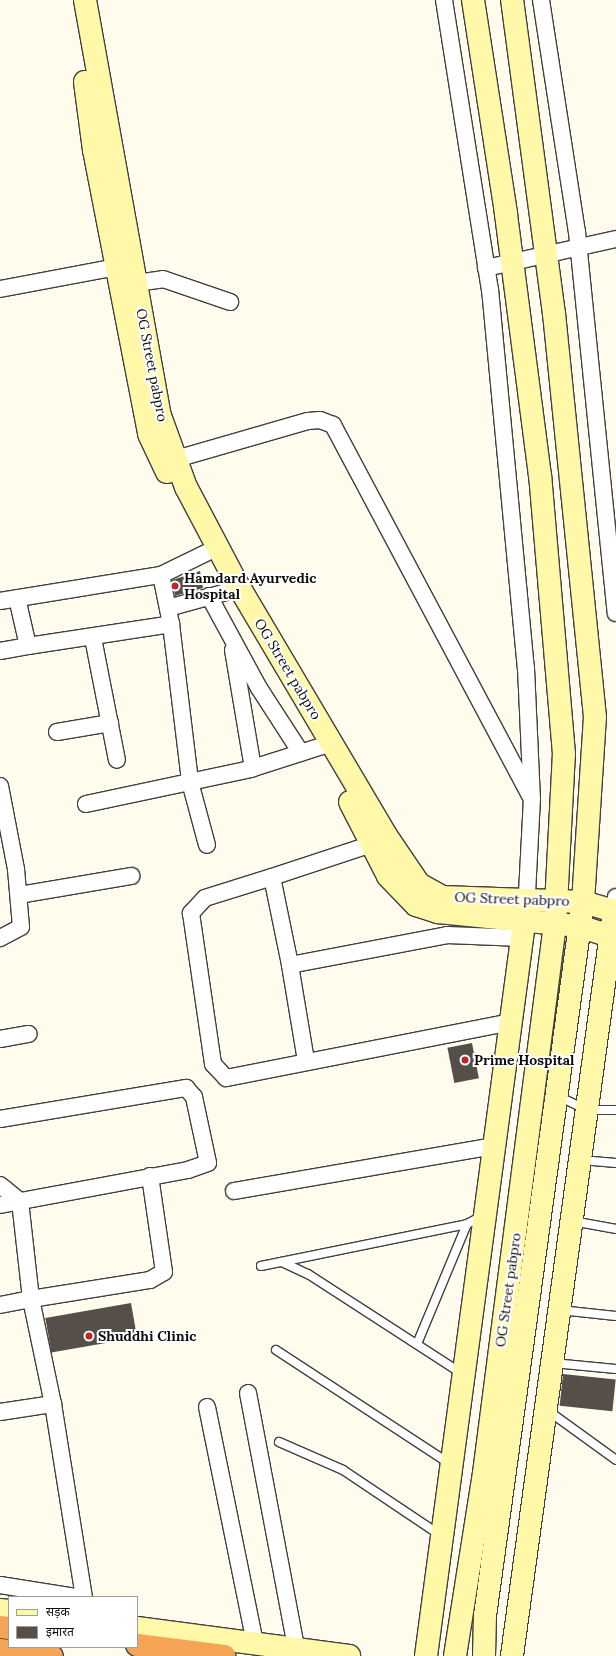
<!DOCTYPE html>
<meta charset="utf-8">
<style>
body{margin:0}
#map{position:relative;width:616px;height:1656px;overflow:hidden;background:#fffced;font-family:Lora,"Noto Sans Devanagari",serif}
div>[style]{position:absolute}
.building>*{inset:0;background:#564f49;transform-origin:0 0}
.roads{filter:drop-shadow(1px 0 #404040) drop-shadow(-1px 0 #404040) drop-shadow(0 1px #404040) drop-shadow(0 -1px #404040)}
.lane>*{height:8px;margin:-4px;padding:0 4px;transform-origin:4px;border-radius:4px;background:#fff}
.street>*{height:16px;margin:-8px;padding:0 8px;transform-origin:8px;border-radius:8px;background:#fff}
.secondary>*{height:22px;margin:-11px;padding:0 11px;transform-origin:11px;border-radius:11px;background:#fff8a8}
.highway>*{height:22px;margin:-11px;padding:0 11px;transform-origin:11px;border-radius:11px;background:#f5a455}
.dots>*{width:11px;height:11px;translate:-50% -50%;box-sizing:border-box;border:2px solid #fff;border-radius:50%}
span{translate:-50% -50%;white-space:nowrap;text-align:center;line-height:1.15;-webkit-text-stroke:4px #fff;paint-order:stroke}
.street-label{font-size:14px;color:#0d0d0d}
.poi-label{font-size:14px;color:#0d0d0d;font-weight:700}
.left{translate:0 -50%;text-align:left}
.legend{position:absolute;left:8px;top:1596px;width:130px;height:52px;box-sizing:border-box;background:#fff;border:1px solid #9e9e9e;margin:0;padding:5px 7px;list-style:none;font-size:12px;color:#0d0d0d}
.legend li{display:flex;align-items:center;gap:8px;height:20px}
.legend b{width:20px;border:1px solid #9e9e9e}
</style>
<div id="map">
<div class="building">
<div style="clip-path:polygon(200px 571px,203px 588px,175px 596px,172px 580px)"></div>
<div style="left:472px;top:1043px;width:36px;height:25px;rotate:79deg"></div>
<div style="left:131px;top:1303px;width:35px;height:87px;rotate:80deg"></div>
<div style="left:563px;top:1374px;width:53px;height:32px;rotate:6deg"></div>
</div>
<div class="roads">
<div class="lane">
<div style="left:558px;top:1096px;width:32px;rotate:26deg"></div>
<div style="left:587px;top:1110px;width:29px"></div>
<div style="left:581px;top:1160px;width:35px;rotate:5deg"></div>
<div style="left:572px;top:1221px;width:45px;rotate:10.3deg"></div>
<div style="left:282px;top:1262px;width:29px;rotate:25deg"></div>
<div style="left:308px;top:1274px;width:182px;rotate:32.9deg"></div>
<div style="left:261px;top:1266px;width:210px;rotate:-11.5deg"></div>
<div style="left:560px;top:1310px;width:56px;rotate:6.1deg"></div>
<div style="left:417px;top:1344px;width:130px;rotate:-67.4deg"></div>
<div style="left:467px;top:1224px;width:17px;rotate:-28deg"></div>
<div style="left:276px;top:1350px;width:207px;rotate:33.2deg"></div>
<div style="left:553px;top:1363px;width:63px;rotate:5.4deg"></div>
<div style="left:547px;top:1410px;width:85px;rotate:35.9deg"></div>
<div style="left:279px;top:1442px;width:70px;rotate:23.6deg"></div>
<div style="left:343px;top:1470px;width:117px;rotate:33.8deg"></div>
</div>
<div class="street">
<div style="left:444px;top:0;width:293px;rotate:81deg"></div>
<div style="left:490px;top:289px;width:381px;rotate:84.6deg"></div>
<div style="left:526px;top:668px;width:130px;rotate:87.4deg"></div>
<div style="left:532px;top:798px;width:113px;rotate:93deg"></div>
<div style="left:541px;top:0;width:235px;rotate:81.2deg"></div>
<div style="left:577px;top:232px;width:383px;rotate:84.2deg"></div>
<div style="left:486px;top:268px;width:133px;rotate:-12.6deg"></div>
<div style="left:136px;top:283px;width:27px;rotate:-8deg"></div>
<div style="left:163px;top:279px;width:71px;rotate:18.9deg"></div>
<div style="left:0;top:289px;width:129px;rotate:-10.7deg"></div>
<div style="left:176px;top:459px;width:137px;rotate:-16.1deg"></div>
<div style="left:308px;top:421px;width:12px;rotate:-5deg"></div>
<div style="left:320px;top:420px;width:14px;rotate:21deg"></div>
<div style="left:333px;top:425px;width:419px;rotate:62deg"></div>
<div style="left:209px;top:596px;width:105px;rotate:61.5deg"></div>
<div style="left:259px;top:688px;width:77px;rotate:57.1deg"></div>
<div style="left:0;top:601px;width:163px;rotate:-9.2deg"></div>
<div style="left:161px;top:575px;width:52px;rotate:-26.1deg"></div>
<div style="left:168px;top:608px;width:64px;rotate:-15.3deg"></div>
<div style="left:171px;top:624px;width:159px;rotate:83.1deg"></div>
<div style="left:190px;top:782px;width:65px;rotate:74.9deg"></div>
<div style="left:93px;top:638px;width:124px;rotate:78.9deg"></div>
<div style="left:28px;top:646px;width:145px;rotate:-8.7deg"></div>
<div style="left:171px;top:624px;width:50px;rotate:-101.5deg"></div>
<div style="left:233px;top:650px;width:120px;rotate:80.4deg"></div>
<div style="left:0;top:651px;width:28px;rotate:-10deg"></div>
<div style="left:28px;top:646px;width:49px;rotate:-102.9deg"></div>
<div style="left:57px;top:732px;width:54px;rotate:-9.6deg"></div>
<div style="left:0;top:786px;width:85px;rotate:79.1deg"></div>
<div style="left:16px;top:869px;width:58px;rotate:85.1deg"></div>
<div style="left:21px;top:927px;width:24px;rotate:152deg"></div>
<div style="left:86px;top:804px;width:168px;rotate:-12deg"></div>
<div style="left:250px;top:769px;width:86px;rotate:-17.6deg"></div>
<div style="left:372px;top:844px;width:105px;rotate:161.7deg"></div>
<div style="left:272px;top:877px;width:90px;rotate:78.4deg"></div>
<div style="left:290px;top:965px;width:160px;rotate:-10.8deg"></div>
<div style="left:447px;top:935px;width:75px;rotate:2.3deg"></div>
<div style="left:272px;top:877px;width:70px;rotate:162.6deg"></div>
<div style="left:205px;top:898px;width:21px;rotate:133deg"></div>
<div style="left:191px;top:913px;width:153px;rotate:81.7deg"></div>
<div style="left:213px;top:1064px;width:19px;rotate:47deg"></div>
<div style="left:226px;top:1078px;width:290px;rotate:-11.1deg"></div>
<div style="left:19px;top:895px;width:114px;rotate:-9.6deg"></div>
<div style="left:614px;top:911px;width:14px;rotate:-82deg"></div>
<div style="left:290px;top:965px;width:97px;rotate:80.5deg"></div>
<div style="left:0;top:1039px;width:29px;rotate:-10deg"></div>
<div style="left:0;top:1119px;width:189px;rotate:-9.5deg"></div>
<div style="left:186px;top:1088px;width:12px;rotate:48deg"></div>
<div style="left:194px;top:1097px;width:67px;rotate:78deg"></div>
<div style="left:208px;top:1163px;width:21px;rotate:161deg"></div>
<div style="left:188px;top:1170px;width:191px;rotate:169.5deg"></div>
<div style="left:0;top:1185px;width:26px;rotate:39deg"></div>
<div style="left:20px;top:1201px;width:99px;rotate:83.6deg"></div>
<div style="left:31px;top:1299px;width:121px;rotate:-9.1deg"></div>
<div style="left:150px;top:1280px;width:16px;rotate:-30deg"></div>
<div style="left:164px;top:1272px;width:97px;rotate:-98.3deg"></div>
<div style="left:234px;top:1191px;width:264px;rotate:-9.8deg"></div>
<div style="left:0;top:1305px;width:32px;rotate:-11deg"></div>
<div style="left:31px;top:1299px;width:107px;rotate:78.2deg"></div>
<div style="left:53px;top:1404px;width:195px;rotate:80.9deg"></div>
<div style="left:248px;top:1393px;width:259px;rotate:79.3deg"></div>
<div style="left:207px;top:1407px;width:241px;rotate:78.5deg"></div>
<div style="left:0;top:1412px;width:54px;rotate:-8.6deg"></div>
<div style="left:0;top:1585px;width:78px;rotate:8.9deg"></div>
</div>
<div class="secondary">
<div style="left:85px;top:0;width:420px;rotate:79.8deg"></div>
<div style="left:159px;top:413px;width:79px;rotate:70deg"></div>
<div style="left:186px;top:487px;width:105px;rotate:62.2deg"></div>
<div style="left:235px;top:580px;width:295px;rotate:59.4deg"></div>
<div style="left:385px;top:834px;width:60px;rotate:55.8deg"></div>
<div style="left:419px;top:884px;width:26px;rotate:29deg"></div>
<div style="left:442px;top:897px;width:141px;rotate:2deg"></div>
<div style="left:583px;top:902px;width:32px;rotate:16deg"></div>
<div style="left:614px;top:911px;width:752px;rotate:97.8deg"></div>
<div style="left:85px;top:82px;width:69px;rotate:82.5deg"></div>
<div style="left:94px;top:150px;width:289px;rotate:79deg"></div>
<div style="left:149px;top:434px;width:42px;rotate:64.7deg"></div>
<div style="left:350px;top:802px;width:83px;rotate:62.8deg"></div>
<div style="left:388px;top:876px;width:40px;rotate:46deg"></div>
<div style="left:416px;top:905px;width:23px;rotate:18deg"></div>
<div style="left:438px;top:912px;width:142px;rotate:5.7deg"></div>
<div style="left:579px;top:926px;width:33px;rotate:18deg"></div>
<div style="left:0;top:1610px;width:9px;rotate:6deg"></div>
<div style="left:137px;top:1628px;width:214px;rotate:7.5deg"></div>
<div style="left:426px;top:1656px;width:740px;rotate:-82.38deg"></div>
<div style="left:455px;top:1656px;width:185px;rotate:-81deg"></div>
<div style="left:484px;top:1473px;width:554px;rotate:-82.63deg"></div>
<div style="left:555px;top:924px;width:170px;rotate:-87deg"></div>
<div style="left:564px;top:754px;width:279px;rotate:-94.9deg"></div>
<div style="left:540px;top:476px;width:265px;rotate:-97.4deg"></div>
<div style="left:506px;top:213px;width:216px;rotate:-98.8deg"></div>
<div style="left:484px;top:1656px;width:40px;rotate:-88.6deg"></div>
<div style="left:485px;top:1616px;width:721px;rotate:-82.18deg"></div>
<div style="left:583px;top:902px;width:185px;rotate:-86.3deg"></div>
<div style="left:595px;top:717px;width:405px;rotate:-95.8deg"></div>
<div style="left:554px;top:314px;width:317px;rotate:-97.6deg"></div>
</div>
<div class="highway">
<div style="left:0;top:1627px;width:9px;rotate:6deg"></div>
<div style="left:137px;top:1645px;width:88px;rotate:7.2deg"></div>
<div style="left:0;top:1650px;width:52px;rotate:6.6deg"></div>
</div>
</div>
<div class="dots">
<div style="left:175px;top:586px;background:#bd2527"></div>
<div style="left:465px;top:1060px;background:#bd2527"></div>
<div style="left:89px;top:1336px;background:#bd2527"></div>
</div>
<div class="street-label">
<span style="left:152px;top:365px;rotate:79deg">OG Street pabpro</span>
<span style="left:288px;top:669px;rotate:59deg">OG Street pabpro</span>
<span style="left:512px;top:899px;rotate:2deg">OG Street pabpro</span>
<span style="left:508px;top:1290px;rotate:-82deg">OG Street pabpro</span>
</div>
<div class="poi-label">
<span class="left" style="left:184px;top:586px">Hamdard Ayurvedic<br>Hospital</span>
<span class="left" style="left:474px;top:1060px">Prime Hospital</span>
<span class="left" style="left:98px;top:1336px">Shuddhi Clinic</span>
</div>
<ul class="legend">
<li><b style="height:5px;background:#fff8a8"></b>सड़क</li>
<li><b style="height:11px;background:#564f49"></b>इमारत</li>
</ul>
</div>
